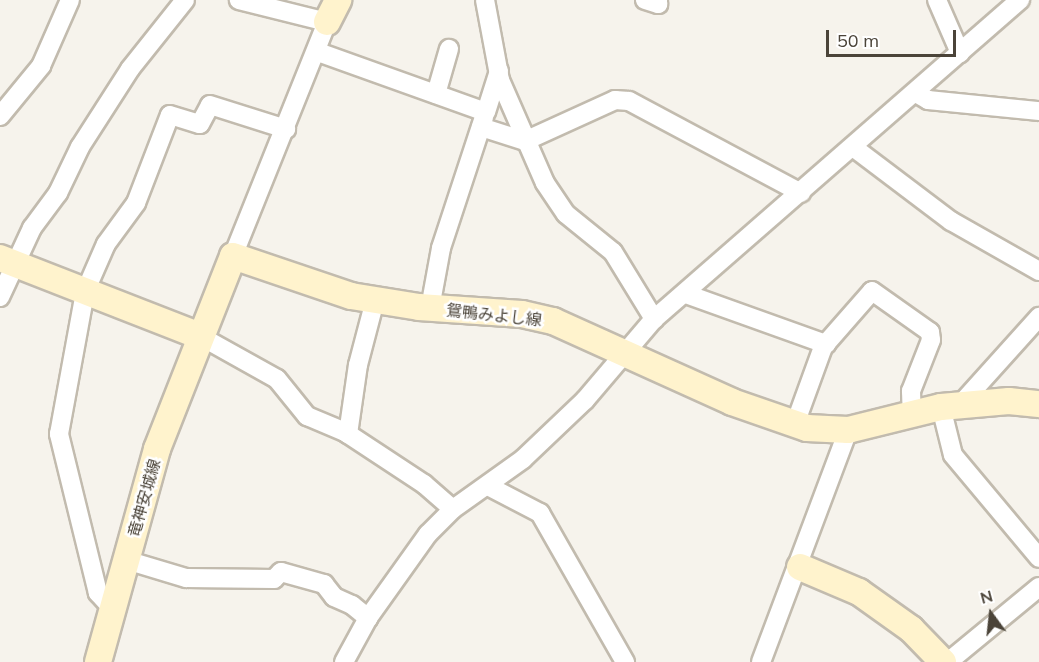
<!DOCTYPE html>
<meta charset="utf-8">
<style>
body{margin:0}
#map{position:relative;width:1039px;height:662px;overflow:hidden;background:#f6f3ec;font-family:Mulish,"Noto Sans JP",sans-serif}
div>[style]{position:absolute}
.roads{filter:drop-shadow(2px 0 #c2bbae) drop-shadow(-2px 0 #c2bbae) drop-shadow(0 2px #c2bbae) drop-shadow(0 -2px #c2bbae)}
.street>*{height:18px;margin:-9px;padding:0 9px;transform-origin:9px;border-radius:9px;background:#fff}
.secondary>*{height:26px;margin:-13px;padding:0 13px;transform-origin:13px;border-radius:13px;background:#fff3cd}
span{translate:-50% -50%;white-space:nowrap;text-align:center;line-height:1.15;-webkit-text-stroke:5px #fff;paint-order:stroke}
.street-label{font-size:16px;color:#4b4439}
.north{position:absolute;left:961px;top:584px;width:60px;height:60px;-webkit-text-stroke:4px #fff;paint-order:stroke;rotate:345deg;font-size:16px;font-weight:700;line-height:24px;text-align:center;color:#4b4439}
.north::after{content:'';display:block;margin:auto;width:21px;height:27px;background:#4b4439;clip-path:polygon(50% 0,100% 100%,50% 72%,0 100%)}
.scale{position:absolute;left:826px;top:30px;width:130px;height:27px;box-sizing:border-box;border:3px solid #4b4439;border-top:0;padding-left:8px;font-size:18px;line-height:21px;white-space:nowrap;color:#4b4439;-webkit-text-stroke:4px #fff;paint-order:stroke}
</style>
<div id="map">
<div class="roads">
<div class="street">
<div style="left:485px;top:0;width:81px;rotate:79.4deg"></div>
<div style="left:500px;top:80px;width:112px;rotate:66.4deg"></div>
<div style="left:545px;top:183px;width:37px;rotate:56deg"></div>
<div style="left:566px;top:214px;width:60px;rotate:39deg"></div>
<div style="left:613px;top:252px;width:79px;rotate:58.5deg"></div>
<div style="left:645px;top:0;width:14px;rotate:17deg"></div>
<div style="left:658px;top:4px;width:4px;rotate:-90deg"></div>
<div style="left:937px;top:0;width:58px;rotate:66.5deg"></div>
<div style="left:318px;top:52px;width:178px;rotate:19.7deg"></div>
<div style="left:486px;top:112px;width:43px;rotate:-72.4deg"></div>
<div style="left:916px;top:93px;width:14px;rotate:30deg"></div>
<div style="left:928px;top:100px;width:112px;rotate:5.7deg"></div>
<div style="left:436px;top:94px;width:47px;rotate:-73.9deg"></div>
<div style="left:0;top:116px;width:65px;rotate:-50.6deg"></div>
<div style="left:41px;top:66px;width:72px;rotate:-66.3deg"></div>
<div style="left:481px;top:127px;width:46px;rotate:17.7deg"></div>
<div style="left:525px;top:141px;width:99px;rotate:-24.5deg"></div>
<div style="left:615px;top:100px;width:14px;rotate:4deg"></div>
<div style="left:629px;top:101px;width:195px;rotate:28.1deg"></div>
<div style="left:853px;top:147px;width:123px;rotate:37.1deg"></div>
<div style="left:951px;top:221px;width:101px;rotate:29.6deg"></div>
<div style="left:233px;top:256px;width:252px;rotate:-68.1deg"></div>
<div style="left:327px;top:22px;width:91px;rotate:-166deg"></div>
<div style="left:686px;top:294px;width:149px;rotate:19.7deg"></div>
<div style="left:0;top:297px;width:76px;rotate:-65.1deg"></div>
<div style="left:32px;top:228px;width:44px;rotate:-53.4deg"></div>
<div style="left:58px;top:193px;width:51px;rotate:-64.4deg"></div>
<div style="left:80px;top:147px;width:93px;rotate:-57.3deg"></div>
<div style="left:130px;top:69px;width:88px;rotate:-51.4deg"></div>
<div style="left:430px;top:308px;width:61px;rotate:-79.6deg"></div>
<div style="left:441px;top:248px;width:138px;rotate:-71.8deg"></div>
<div style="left:200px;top:336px;width:88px;rotate:29.2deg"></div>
<div style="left:277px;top:379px;width:48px;rotate:51deg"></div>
<div style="left:307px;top:416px;width:41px;rotate:22.8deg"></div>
<div style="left:345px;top:432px;width:95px;rotate:33.4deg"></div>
<div style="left:424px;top:484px;width:38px;rotate:41deg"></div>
<div style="left:959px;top:406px;width:120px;rotate:-48deg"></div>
<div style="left:941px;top:407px;width:49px;rotate:76deg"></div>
<div style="left:953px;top:455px;width:134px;rotate:50.1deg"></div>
<div style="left:795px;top:424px;width:82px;rotate:-70deg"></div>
<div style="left:823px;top:347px;width:74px;rotate:-48.8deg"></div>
<div style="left:872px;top:291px;width:71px;rotate:35.3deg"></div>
<div style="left:930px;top:332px;width:8px;rotate:83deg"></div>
<div style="left:931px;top:340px;width:55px;rotate:111.4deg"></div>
<div style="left:911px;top:391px;width:23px;rotate:88deg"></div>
<div style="left:348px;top:434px;width:70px;rotate:-81.8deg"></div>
<div style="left:358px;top:365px;width:67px;rotate:-75.3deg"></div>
<div style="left:488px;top:486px;width:59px;rotate:27.4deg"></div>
<div style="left:540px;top:513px;width:172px;rotate:60.3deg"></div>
<div style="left:126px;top:560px;width:63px;rotate:16.7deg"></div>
<div style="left:186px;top:578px;width:88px;rotate:0.7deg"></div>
<div style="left:274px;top:579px;width:10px;rotate:-45deg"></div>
<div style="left:281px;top:572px;width:45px;rotate:15.6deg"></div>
<div style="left:324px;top:584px;width:16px;rotate:52deg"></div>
<div style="left:334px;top:597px;width:20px;rotate:24deg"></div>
<div style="left:352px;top:605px;width:21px;rotate:39deg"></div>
<div style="left:112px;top:608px;width:21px;rotate:-133deg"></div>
<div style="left:98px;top:593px;width:164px;rotate:-103.8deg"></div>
<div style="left:59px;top:434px;width:144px;rotate:-79.6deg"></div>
<div style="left:85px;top:292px;width:52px;rotate:-66.4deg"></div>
<div style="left:106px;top:244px;width:51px;rotate:-53.8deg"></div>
<div style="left:136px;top:203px;width:94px;rotate:-68.9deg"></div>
<div style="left:170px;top:115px;width:31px;rotate:17deg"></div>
<div style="left:200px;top:124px;width:21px;rotate:-62deg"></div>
<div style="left:210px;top:105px;width:80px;rotate:17.5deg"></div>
<div style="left:344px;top:662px;width:50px;rotate:-61.4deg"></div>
<div style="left:368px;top:618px;width:103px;rotate:-54.5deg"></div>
<div style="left:428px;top:534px;width:35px;rotate:-45deg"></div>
<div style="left:453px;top:509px;width:86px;rotate:-35.5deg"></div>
<div style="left:523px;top:459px;width:86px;rotate:-43.6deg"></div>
<div style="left:585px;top:400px;width:106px;rotate:-49.6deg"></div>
<div style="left:654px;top:319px;width:486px;rotate:-41.1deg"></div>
<div style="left:761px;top:662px;width:248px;rotate:-69.4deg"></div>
<div style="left:948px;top:662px;width:118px;rotate:-39.5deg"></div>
</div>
<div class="secondary">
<div style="left:327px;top:22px;width:25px;rotate:-63deg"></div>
<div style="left:0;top:258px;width:215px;rotate:21.3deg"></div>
<div style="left:800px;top:567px;width:64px;rotate:23deg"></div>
<div style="left:859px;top:592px;width:64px;rotate:35.4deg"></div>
<div style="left:911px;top:629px;width:46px;rotate:45.9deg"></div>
<div style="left:98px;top:662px;width:221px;rotate:-74.5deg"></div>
<div style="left:157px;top:449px;width:207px;rotate:-68.5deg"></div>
<div style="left:233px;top:256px;width:125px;rotate:18.7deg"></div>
<div style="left:351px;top:296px;width:69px;rotate:9.2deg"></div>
<div style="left:419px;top:307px;width:103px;rotate:3.9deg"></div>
<div style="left:522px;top:314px;width:32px;rotate:13deg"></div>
<div style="left:553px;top:321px;width:196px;rotate:24.3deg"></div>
<div style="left:732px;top:402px;width:79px;rotate:19.1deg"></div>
<div style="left:807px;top:428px;width:41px;rotate:2.8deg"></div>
<div style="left:848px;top:430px;width:96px;rotate:-13.9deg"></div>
<div style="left:941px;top:407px;width:68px;rotate:-5deg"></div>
<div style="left:1009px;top:401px;width:30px;rotate:6deg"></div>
</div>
</div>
<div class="street-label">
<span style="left:494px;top:315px;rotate:6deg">鴛鴨みよし線</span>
<span style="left:144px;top:498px;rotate:-74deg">竜神安城線</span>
</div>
<div class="north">N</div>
<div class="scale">50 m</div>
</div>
